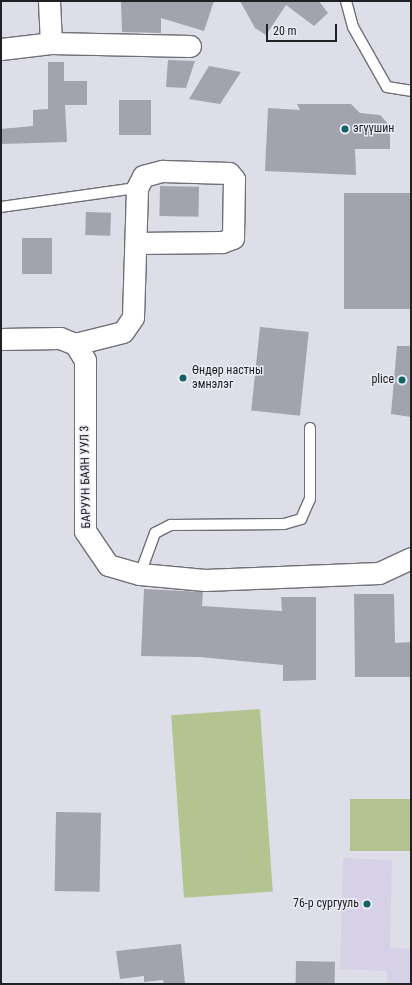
<!DOCTYPE html>
<meta charset="utf-8">
<style>
body{margin:0}
#map{position:relative;width:412px;height:985px;overflow:hidden;background:#dddee8;font-family:"Roboto Condensed",sans-serif}
div>[style]{position:absolute}
.education>*{inset:0;background:#d7d1e7}
.green>*{inset:0;background:#b3c491;transform-origin:0 0}
.building>*{inset:0;background:#a2a3ac;transform-origin:0 0}
.roads{filter:drop-shadow(1px 0 #6f6f78) drop-shadow(-1px 0 #6f6f78) drop-shadow(0 1px #6f6f78) drop-shadow(0 -1px #6f6f78)}
.lane>*{height:10px;margin:-5px;padding:0 5px;transform-origin:5px;border-radius:5px;background:#fff}
.street>*{height:21px;margin:-10.5px;padding:0 10.5px;transform-origin:10.5px;border-radius:10.5px;background:#fff}
.dots>*{width:11px;height:11px;translate:-50% -50%;box-sizing:border-box;border:2px solid #ebebf5;border-radius:50%}
span{translate:-50% -50%;white-space:nowrap;text-align:center;line-height:1.15;-webkit-text-stroke:3px #ebebf5;paint-order:stroke}
.poi-label{font-size:12px;color:#202124}
.left{translate:0 -50%;text-align:left}
.right{translate:-100% -50%;text-align:right}
.street-label{font-size:12px;color:#202124}
.frame{position:absolute;inset:0;border:2px solid #202124;pointer-events:none}
.scale{position:absolute;left:266px;top:24px;width:71px;height:18px;box-sizing:border-box;border:2px solid #202124;border-top:0;padding-left:5px;font-size:12px;line-height:14px;white-space:nowrap;color:#202124;-webkit-text-stroke:3px #ebebf5;paint-order:stroke}
</style>
<div id="map">
<div class="education">
<div style="clip-path:polygon(343px 858px,392px 860px,390px 948px,411px 949px,411px 984px,387px 984px,387px 971px,340px 969px)"></div>
</div>
<div class="green">
<div style="left:260px;top:709px;width:183px;height:89px;rotate:86deg"></div>
<div style="left:350px;top:799px;width:61px;height:52px"></div>
</div>
<div class="building">
<div style="clip-path:polygon(121px 1px,214px 1px,204px 31px,161px 18px,161px 33px,122px 32px)"></div>
<div style="clip-path:polygon(240px 1px,319px 1px,328px 13px,314px 26px,286px 5px,266px 35px,255px 28px)"></div>
<div style="clip-path:polygon(168px 60px,195px 61px,186px 88px,166px 87px)"></div>
<div style="clip-path:polygon(48px 62px,64px 62px,64px 81px,87px 81px,87px 105px,65px 105px,67px 142px,1px 144px,1px 129px,33px 126px,33px 110px,48px 109px)"></div>
<div style="clip-path:polygon(209px 66px,241px 72px,220px 104px,189px 99px)"></div>
<div style="left:119px;top:100px;width:32px;height:35px"></div>
<div style="clip-path:polygon(297px 104px,351px 104px,360px 113px,380px 115px,390px 126px,390px 149px,355px 149px,356px 175px,265px 171px,268px 108px,300px 110px)"></div>
<div style="left:160px;top:186px;width:39px;height:30px;rotate:1deg"></div>
<div style="left:410px;top:193px;width:116px;height:66px;rotate:90deg"></div>
<div style="left:86px;top:212px;width:25px;height:23px;rotate:2deg"></div>
<div style="left:22px;top:238px;width:30px;height:36px"></div>
<div style="left:260px;top:327px;width:49px;height:84px;rotate:6deg"></div>
<div style="clip-path:polygon(397px 346px,411px 346px,411px 417px,391px 414px)"></div>
<div style="clip-path:polygon(144px 589px,203px 592px,202px 606px,282px 611px,281px 597px,316px 597px,316px 680px,283px 681px,283px 665px,200px 657px,141px 656px)"></div>
<div style="clip-path:polygon(354px 594px,394px 594px,395px 643px,411px 642px,411px 677px,355px 677px)"></div>
<div style="left:56px;top:812px;width:45px;height:79px;rotate:1deg"></div>
<div style="clip-path:polygon(181px 944px,185px 984px,164px 984px,163px 980px,144px 982px,144px 976px,120px 979px,116px 951px)"></div>
<div style="left:296px;top:961px;width:39px;height:23px;rotate:1deg"></div>
</div>
<div class="roads">
<div class="lane">
<div style="left:346px;top:1px;width:27px;rotate:75deg"></div>
<div style="left:353px;top:27px;width:69px;rotate:60.5deg"></div>
<div style="left:387px;top:87px;width:24px;rotate:9deg"></div>
<div style="left:1px;top:207px;width:137px;rotate:-8deg"></div>
<div style="left:140px;top:574px;width:44px;rotate:-69.9deg"></div>
<div style="left:155px;top:533px;width:18px;rotate:-27deg"></div>
<div style="left:171px;top:525px;width:113px;rotate:-0.5deg"></div>
<div style="left:284px;top:524px;width:18px;rotate:-16deg"></div>
<div style="left:301px;top:519px;width:22px;rotate:-66deg"></div>
<div style="left:310px;top:499px;width:71px;rotate:-90deg"></div>
</div>
<div class="street">
<div style="left:49px;top:1px;width:42px;rotate:87.3deg"></div>
<div style="left:1px;top:49px;width:50px;rotate:-6.8deg"></div>
<div style="left:51px;top:43px;width:139px;rotate:1.2deg"></div>
<div style="left:1px;top:339px;width:59px;rotate:-1deg"></div>
<div style="left:60px;top:338px;width:16px;rotate:22deg"></div>
<div style="left:75px;top:344px;width:19px;rotate:58deg"></div>
<div style="left:85px;top:360px;width:171px;rotate:90deg"></div>
<div style="left:85px;top:531px;width:41px;rotate:55.9deg"></div>
<div style="left:108px;top:565px;width:33px;rotate:16deg"></div>
<div style="left:140px;top:574px;width:65px;rotate:5.3deg"></div>
<div style="left:205px;top:580px;width:174px;rotate:-2.3deg"></div>
<div style="left:379px;top:573px;width:35px;rotate:-25deg"></div>
<div style="left:75px;top:344px;width:49px;rotate:-14deg"></div>
<div style="left:123px;top:332px;width:18px;rotate:-56deg"></div>
<div style="left:133px;top:317px;width:129px;rotate:-88.2deg"></div>
<div style="left:137px;top:188px;width:13px;rotate:-63deg"></div>
<div style="left:143px;top:176px;width:20px;rotate:-15deg"></div>
<div style="left:162px;top:171px;width:67px;rotate:1.7deg"></div>
<div style="left:229px;top:173px;width:8px;rotate:50deg"></div>
<div style="left:234px;top:179px;width:59px;rotate:91deg"></div>
<div style="left:233px;top:238px;width:12px;rotate:160deg"></div>
<div style="left:222px;top:242px;width:86px;rotate:179.3deg"></div>
</div>
</div>
<div class="dots">
<div style="left:345px;top:129px;background:#146362"></div>
<div style="left:183px;top:378px;background:#146362"></div>
<div style="left:402px;top:380px;background:#146362"></div>
<div style="left:367px;top:904px;background:#146362"></div>
</div>
<div class="poi-label">
<span class="left" style="left:353px;top:129px">эгүүшин</span>
<span class="left" style="left:192px;top:378px">Өндөр настны<br>эмнэлэг</span>
<span class="right" style="left:394px;top:380px">plice</span>
<span class="right" style="left:359px;top:904px">76-р сургууль</span>
</div>
<div class="street-label">
<span style="left:86px;top:477px;rotate:-91deg">БАРУУН БАЯН УУЛ 3</span>
</div>
<div class="frame"></div>
<div class="scale">20 m</div>
</div>
